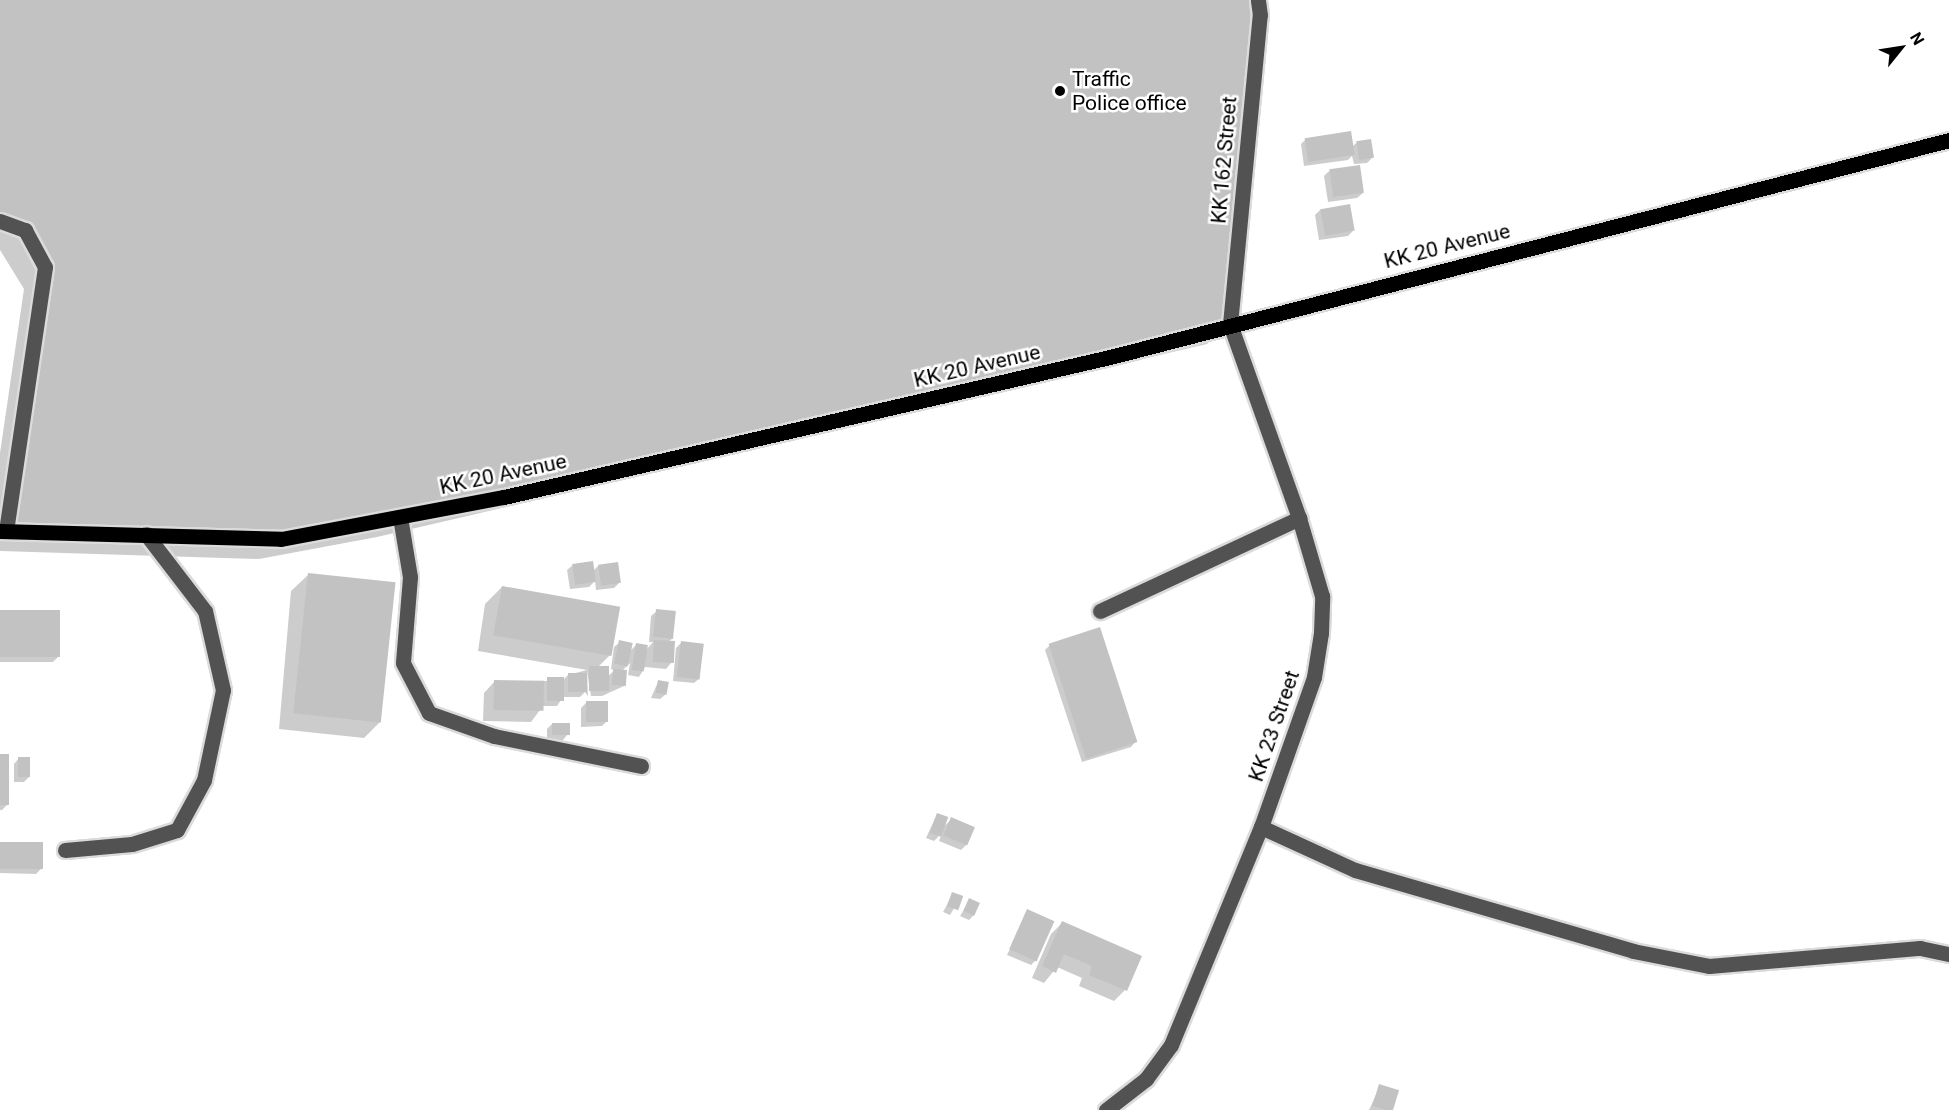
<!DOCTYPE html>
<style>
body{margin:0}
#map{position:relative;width:1949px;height:1110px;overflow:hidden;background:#fff;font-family:Roboto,sans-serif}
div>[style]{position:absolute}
.shadow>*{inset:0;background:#0003}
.building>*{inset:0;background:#c2c2c2;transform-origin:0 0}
.roads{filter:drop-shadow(2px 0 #dbdbdb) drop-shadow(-2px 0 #dbdbdb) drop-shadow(0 2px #dbdbdb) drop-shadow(0 -2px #dbdbdb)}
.minor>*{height:15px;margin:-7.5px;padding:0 7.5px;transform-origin:7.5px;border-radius:7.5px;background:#525252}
.major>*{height:15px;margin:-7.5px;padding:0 7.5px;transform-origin:7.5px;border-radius:7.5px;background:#000}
.dots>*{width:16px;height:16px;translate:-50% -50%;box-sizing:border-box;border:3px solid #fff;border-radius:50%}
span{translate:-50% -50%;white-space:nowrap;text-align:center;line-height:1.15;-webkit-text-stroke:5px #fff;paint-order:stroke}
.poi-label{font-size:21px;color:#000}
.left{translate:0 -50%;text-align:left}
.street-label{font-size:21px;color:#000}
.north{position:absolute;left:1871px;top:18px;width:60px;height:60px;-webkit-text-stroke:4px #fff;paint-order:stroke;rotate:60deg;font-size:16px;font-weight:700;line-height:24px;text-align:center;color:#000}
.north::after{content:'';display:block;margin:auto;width:21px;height:27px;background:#000;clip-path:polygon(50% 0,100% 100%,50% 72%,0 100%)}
</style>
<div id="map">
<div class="shadow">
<div style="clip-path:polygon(0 0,1228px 323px,1207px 344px,377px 537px,259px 559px,0 551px,0 453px,24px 289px,0 250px)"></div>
<div style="clip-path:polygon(1306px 139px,1352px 147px,1356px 143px,1372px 158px,1367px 163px,1354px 164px,1352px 156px,1348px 160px,1304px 166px,1301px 144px)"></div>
<div style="clip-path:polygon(1329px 171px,1363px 193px,1357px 198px,1328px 202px,1324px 176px)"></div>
<div style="clip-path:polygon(1321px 209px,1353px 231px,1348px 236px,1319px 240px,1315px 215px)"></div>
<div style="clip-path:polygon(573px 565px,593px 571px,599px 565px,619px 583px,614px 588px,596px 590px,595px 581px,589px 587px,570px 589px,567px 570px)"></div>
<div style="clip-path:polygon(308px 575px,381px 721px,364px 738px,279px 729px,291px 591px)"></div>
<div style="clip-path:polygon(502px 587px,610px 655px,597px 668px,607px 677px,615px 670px,611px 669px,614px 647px,620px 642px,630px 651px,636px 645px,647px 649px,653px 642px,649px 642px,651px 616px,657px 611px,673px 638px,668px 642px,671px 663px,666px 669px,645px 667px,639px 677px,628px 675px,630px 663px,622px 671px,624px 686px,602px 696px,591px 696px,587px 671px,588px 696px,585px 692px,580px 697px,563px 697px,557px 706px,543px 706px,531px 722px,483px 721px,484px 693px,495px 681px,562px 681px,568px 675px,587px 670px,478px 651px,485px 604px)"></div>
<div style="clip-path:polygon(0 611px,58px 657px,53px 662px,0 662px)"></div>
<div style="clip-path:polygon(681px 643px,700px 678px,694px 683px,673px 681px,676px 648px)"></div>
<div style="clip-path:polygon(1050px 645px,1136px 741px,1131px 747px,1082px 762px,1045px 650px)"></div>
<div style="clip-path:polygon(658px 682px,666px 694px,660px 699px,651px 698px)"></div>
<div style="clip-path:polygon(586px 703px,607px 721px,602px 726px,581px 727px,581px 708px)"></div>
<div style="clip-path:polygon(552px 724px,568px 734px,563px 740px,547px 740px,547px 729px)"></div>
<div style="clip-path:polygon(0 756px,8px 804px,2px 810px,0 810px)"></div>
<div style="clip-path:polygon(19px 758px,29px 777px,24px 782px,14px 782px,14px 764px)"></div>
<div style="clip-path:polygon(937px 814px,942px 828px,952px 819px,966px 845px,961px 850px,939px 841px,942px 833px,934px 841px,926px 838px)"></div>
<div style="clip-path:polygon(0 843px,42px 868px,36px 874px,0 873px)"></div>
<div style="clip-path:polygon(953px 894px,961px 897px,950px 915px,943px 912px)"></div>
<div style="clip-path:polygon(970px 900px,974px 915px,969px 920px,960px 916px)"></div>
<div style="clip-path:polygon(1028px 911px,1036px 960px,1031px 965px,1007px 955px)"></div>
<div style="clip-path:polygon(1062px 923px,1125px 990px,1114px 1001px,1079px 986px,1082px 978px,1057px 967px,1044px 983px,1032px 978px,1051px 934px)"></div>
<div style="clip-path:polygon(1380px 1086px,1397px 1091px,1391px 1110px,1369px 1110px)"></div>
</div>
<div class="building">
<div style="clip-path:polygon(0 0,1254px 0,1230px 324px,400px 517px,281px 539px,6px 530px,45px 267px,25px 230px,0 221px)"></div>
<div style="left:1351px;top:131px;width:24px;height:47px;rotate:81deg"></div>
<div style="left:1371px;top:139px;width:19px;height:15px;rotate:81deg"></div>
<div style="left:1360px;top:165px;width:28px;height:31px;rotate:82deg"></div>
<div style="left:1350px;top:204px;width:27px;height:30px;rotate:80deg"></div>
<div style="left:593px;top:561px;width:21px;height:21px;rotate:82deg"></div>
<div style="left:618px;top:562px;width:21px;height:20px;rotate:82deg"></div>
<div style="left:308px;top:573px;width:88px;height:141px;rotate:6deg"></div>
<div style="left:502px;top:586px;width:120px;height:50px;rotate:10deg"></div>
<div style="left:656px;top:609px;width:20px;height:28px;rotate:6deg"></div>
<div style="left:0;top:610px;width:60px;height:47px"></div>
<div style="left:1100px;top:627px;width:121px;height:54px;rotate:72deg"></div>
<div style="left:619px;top:640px;width:14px;height:24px;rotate:12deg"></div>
<div style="left:654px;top:640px;width:21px;height:22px;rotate:3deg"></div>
<div style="left:681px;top:641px;width:23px;height:36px;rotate:7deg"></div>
<div style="left:636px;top:643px;width:12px;height:27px;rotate:9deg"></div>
<div style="left:609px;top:666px;width:25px;height:20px;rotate:90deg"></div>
<div style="left:613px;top:669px;width:14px;height:16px;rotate:4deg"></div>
<div style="left:587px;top:673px;width:19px;height:19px;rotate:90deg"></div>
<div style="left:547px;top:677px;width:17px;height:24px"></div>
<div style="left:494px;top:680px;width:50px;height:30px;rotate:1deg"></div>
<div style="left:658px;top:680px;width:11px;height:13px;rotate:10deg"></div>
<div style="left:608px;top:701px;width:21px;height:22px;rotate:90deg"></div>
<div style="left:552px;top:723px;width:18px;height:12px"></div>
<div style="left:0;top:754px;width:9px;height:51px"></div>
<div style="left:18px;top:757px;width:12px;height:20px"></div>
<div style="left:937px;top:813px;width:12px;height:21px;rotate:20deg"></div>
<div style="left:951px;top:817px;width:26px;height:20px;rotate:23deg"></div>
<div style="left:0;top:842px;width:43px;height:27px"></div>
<div style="left:952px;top:892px;width:12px;height:15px;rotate:20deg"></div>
<div style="left:969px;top:898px;width:12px;height:14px;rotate:24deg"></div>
<div style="left:1027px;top:909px;width:30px;height:44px;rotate:24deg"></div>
<div style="clip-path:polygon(1062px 921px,1142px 956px,1127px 991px,1089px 975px,1092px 966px,1064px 954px,1056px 973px,1042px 966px)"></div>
<div style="left:1379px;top:1084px;width:21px;height:23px;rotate:17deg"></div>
</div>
<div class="roads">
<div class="minor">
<div style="left:0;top:221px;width:27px;rotate:20deg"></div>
<div style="left:25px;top:230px;width:42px;rotate:61.6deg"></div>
<div style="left:45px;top:267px;width:266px;rotate:98.4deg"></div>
<div style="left:400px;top:517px;width:61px;rotate:80.5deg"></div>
<div style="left:410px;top:577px;width:86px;rotate:94.7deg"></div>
<div style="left:403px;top:663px;width:56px;rotate:62.5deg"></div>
<div style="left:429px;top:713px;width:69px;rotate:19.5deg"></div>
<div style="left:494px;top:736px;width:150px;rotate:11.5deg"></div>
<div style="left:1100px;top:611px;width:220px;rotate:-25deg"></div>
<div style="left:1261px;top:827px;width:103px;rotate:24.6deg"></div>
<div style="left:1355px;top:870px;width:290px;rotate:16.2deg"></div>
<div style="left:1633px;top:951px;width:77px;rotate:11.2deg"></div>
<div style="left:1709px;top:966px;width:212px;rotate:-4.9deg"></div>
<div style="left:1920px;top:948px;width:30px;rotate:12deg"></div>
<div style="left:65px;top:850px;width:67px;rotate:-5.1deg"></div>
<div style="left:132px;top:844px;width:47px;rotate:-17.3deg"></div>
<div style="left:177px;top:830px;width:57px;rotate:-61.6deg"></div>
<div style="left:204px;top:780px;width:92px;rotate:-78.1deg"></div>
<div style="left:223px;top:690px;width:81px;rotate:-102.8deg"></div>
<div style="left:205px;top:611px;width:97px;rotate:-127.5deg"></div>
<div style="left:1106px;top:1110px;width:51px;rotate:-37.8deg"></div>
<div style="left:1146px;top:1079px;width:42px;rotate:-53.7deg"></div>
<div style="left:1171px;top:1045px;width:236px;rotate:-67.6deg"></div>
<div style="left:1261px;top:827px;width:159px;rotate:-70.5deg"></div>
<div style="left:1314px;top:677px;width:45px;rotate:-81deg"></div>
<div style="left:1321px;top:633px;width:37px;rotate:-88deg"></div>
<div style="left:1322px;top:596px;width:81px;rotate:-106.4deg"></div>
<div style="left:1299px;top:518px;width:206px;rotate:-109.6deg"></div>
<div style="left:1230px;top:324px;width:310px;rotate:-84.5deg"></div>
<div style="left:1260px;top:15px;width:15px;rotate:-98deg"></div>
</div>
<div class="major">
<div style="left:0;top:531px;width:281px;rotate:1.6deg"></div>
<div style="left:281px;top:539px;width:227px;rotate:-10.7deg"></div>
<div style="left:504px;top:497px;width:622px;rotate:-13.01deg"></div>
<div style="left:1110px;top:357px;width:867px;rotate:-14.5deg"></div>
</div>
</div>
<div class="dots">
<div style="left:1060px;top:91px;background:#000"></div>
</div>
<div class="poi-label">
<span class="left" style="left:1072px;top:91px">Traffic<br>Police office</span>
</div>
<div class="street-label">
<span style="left:1224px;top:160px;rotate:-85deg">KK 162 Street</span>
<span style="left:1447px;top:246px;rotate:-14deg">KK 20 Avenue</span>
<span style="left:977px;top:366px;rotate:-13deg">KK 20 Avenue</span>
<span style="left:503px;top:474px;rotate:-12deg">KK 20 Avenue</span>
<span style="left:1274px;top:726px;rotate:-71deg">KK 23 Street</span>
</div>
<div class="north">N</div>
</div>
